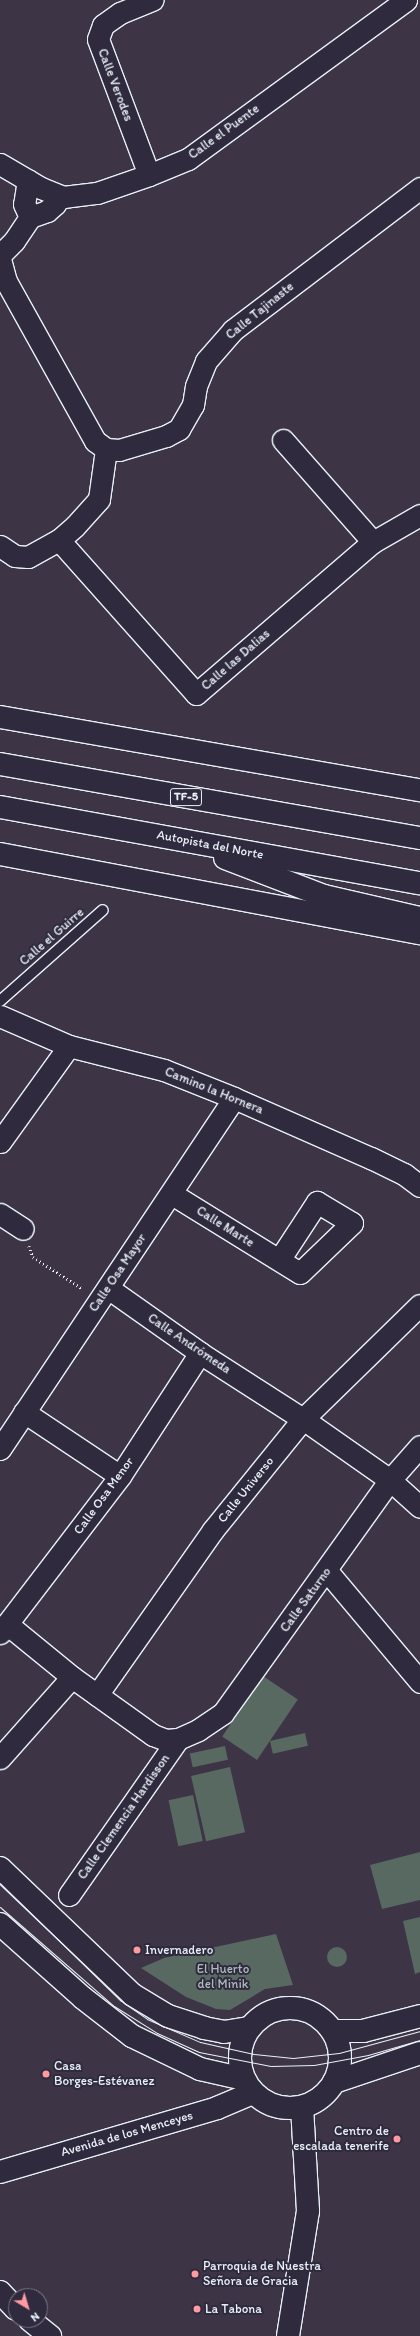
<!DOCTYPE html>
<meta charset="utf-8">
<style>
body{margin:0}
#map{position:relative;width:420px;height:2336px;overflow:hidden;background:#3d3446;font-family:Itim,sans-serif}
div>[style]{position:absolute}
.green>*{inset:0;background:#586961;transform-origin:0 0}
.round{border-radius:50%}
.path>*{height:2.5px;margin-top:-1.25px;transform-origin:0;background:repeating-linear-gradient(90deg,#e8f1f8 0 1px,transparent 0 4px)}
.roads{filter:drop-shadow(1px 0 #e8f1f8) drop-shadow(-1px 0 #e8f1f8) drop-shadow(0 1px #e8f1f8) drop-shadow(0 -1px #e8f1f8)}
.service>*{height:10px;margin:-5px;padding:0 5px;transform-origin:5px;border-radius:5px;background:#2f2a3d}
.minor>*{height:21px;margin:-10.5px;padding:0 10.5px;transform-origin:10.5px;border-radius:10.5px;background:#2f2a3d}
.tertiary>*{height:22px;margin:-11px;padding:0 11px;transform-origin:11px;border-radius:11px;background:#2f2a3d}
.secondary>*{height:22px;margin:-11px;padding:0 11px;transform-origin:11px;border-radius:11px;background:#2f2a3d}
.secondary>.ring{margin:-11px;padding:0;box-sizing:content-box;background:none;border:22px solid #2f2a3d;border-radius:50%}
.motorway>*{height:22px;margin:-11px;padding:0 11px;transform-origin:11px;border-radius:11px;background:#2f2a3d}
.tram>*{height:1px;margin:-0.5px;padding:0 0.5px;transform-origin:0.5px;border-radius:0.5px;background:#e8f1f8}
.dots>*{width:11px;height:11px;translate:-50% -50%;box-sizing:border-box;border:2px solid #2f2a3d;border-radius:50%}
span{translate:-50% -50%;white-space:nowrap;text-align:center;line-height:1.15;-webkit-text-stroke:4px #2f2a3d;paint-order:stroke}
.shield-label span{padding:1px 3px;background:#2f2a3d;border:1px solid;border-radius:3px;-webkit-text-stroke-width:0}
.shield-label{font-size:12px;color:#e8f1f8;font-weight:700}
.street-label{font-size:13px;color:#e8f1f8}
.poi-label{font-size:13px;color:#e8f1f8}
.left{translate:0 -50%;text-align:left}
.right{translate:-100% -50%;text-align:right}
.park-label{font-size:13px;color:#aebbbc}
.north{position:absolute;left:8px;top:2288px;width:40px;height:40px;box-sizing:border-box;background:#2f2a3d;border:1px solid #797a88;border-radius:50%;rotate:142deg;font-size:11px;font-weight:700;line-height:16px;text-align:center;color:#e8f1f8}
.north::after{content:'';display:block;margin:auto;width:14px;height:18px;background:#ff9aa2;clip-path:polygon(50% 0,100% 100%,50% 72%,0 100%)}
</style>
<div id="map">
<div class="green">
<div style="left:263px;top:1676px;width:42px;height:73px;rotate:34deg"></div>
<div style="left:305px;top:1733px;width:13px;height:36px;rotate:77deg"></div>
<div style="left:225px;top:1746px;width:14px;height:36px;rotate:78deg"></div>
<div style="left:230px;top:1767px;width:67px;height:40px;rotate:77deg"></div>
<div style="left:193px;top:1795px;width:47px;height:25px;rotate:78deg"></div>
<div style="clip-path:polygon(420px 1852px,420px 1900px,382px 1909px,370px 1865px)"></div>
<div style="clip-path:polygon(420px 1917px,420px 1972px,415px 1974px,403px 1921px)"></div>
<div style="clip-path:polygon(276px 1934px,293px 1985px,265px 1989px,230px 2010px,216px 2009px,186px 1997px,141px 1968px,164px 1958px)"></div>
<div class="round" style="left:327px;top:1947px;width:20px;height:20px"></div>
</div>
<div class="path">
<div style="left:29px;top:1246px;width:12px;rotate:70deg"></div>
<div style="left:33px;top:1257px;width:59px;rotate:32.6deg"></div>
</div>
<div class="roads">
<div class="service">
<div style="left:0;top:1001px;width:137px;rotate:-41.5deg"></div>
</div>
<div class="minor">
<div style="left:0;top:164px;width:48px;rotate:30.3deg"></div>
<div style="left:41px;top:188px;width:24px;rotate:22deg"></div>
<div style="left:63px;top:197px;width:34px;rotate:-7deg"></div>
<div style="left:97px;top:193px;width:55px;rotate:-19.1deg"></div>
<div style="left:149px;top:175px;width:42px;rotate:-22.3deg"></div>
<div style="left:188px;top:159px;width:270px;rotate:-36.1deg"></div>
<div style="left:149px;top:175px;width:145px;rotate:-110.6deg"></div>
<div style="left:98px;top:39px;width:15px;rotate:-70deg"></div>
<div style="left:103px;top:25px;width:21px;rotate:-35deg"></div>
<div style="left:120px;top:13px;width:35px;rotate:-22deg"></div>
<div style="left:28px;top:180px;width:24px;rotate:99deg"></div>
<div style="left:24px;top:204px;width:14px;rotate:65deg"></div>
<div style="left:0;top:255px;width:20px;rotate:-45deg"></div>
<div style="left:14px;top:241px;width:29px;rotate:-56deg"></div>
<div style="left:30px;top:217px;width:18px;rotate:-19deg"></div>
<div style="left:47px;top:211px;width:11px;rotate:-41deg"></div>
<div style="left:55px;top:204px;width:9px;rotate:-69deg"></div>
<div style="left:0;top:259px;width:23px;rotate:75deg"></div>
<div style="left:6px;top:281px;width:183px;rotate:60.9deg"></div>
<div style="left:95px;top:441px;width:14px;rotate:36deg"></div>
<div style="left:106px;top:449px;width:13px;rotate:4deg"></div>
<div style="left:119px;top:450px;width:49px;rotate:-16.6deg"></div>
<div style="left:166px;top:436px;width:15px;rotate:-28deg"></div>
<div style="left:179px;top:429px;width:28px;rotate:-60deg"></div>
<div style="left:193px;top:405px;width:19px;rotate:-81deg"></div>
<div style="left:196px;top:386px;width:27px;rotate:-68deg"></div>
<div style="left:206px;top:361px;width:41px;rotate:-48.9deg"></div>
<div style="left:233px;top:330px;width:235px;rotate:-37.2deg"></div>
<div style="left:283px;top:440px;width:136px;rotate:48.6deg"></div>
<div style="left:59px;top:540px;width:206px;rotate:48.3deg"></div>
<div style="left:196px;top:694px;width:233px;rotate:-40.7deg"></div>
<div style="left:373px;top:542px;width:54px;rotate:-29.9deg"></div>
<div style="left:0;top:546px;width:18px;rotate:34deg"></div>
<div style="left:15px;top:556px;width:13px;rotate:4deg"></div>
<div style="left:28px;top:557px;width:35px;rotate:-29deg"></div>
<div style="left:59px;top:540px;width:21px;rotate:-41deg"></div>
<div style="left:75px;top:526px;width:36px;rotate:-48deg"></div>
<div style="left:99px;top:499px;width:50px;rotate:-82deg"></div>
<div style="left:0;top:1016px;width:75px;rotate:23.5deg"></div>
<div style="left:69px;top:1046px;width:98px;rotate:14.2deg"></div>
<div style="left:164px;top:1070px;width:75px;rotate:21.8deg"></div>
<div style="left:234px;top:1098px;width:150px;rotate:23.7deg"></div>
<div style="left:371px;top:1158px;width:37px;rotate:26deg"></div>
<div style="left:404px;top:1174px;width:20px;rotate:37deg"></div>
<div style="left:0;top:1142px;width:118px;rotate:-54.3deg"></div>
<div style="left:172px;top:1194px;width:150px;rotate:31.7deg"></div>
<div style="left:300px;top:1273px;width:72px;rotate:-43.9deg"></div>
<div style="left:352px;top:1223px;width:41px;rotate:-149deg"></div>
<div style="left:317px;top:1202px;width:69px;rotate:123.2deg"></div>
<div style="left:0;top:1214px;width:27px;rotate:33deg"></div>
<div style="left:108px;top:1288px;width:113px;rotate:35.2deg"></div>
<div style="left:200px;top:1353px;width:122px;rotate:32.7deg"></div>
<div style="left:303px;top:1419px;width:106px;rotate:35deg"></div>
<div style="left:390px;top:1480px;width:40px;rotate:42deg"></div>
<div style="left:24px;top:1412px;width:115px;rotate:33.7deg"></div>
<div style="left:0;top:1449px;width:422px;rotate:-56.3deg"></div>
<div style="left:327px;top:1571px;width:145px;rotate:50deg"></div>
<div style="left:7px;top:1624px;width:84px;rotate:39.2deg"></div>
<div style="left:72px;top:1677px;width:100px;rotate:35.6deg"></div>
<div style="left:153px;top:1735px;width:14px;rotate:21deg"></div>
<div style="left:166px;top:1740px;width:12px;rotate:-5deg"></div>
<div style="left:178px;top:1739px;width:22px;rotate:-24deg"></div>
<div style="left:198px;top:1730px;width:30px;rotate:-34deg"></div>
<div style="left:223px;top:1713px;width:287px;rotate:-54.4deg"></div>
<div style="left:390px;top:1480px;width:45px;rotate:-48.6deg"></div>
<div style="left:0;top:1633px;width:198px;rotate:-52.6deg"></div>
<div style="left:120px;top:1476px;width:147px;rotate:-57deg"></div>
<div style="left:97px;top:1695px;width:202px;rotate:-54.9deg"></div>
<div style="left:213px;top:1530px;width:143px;rotate:-51deg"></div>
<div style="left:303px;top:1419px;width:163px;rotate:-44.3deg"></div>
<div style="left:0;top:1758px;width:108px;rotate:-48.4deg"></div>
<div style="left:69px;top:1895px;width:190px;rotate:-55.1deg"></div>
</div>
<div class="tertiary">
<div style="left:0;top:717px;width:426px;rotate:9.9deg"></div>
<div style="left:0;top:854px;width:427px;rotate:10.7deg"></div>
<div style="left:0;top:1868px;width:184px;rotate:43.7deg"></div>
<div style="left:133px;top:1995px;width:41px;rotate:31deg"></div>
<div style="left:168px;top:2016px;width:38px;rotate:18deg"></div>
<div style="left:204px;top:2028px;width:20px;rotate:11deg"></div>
<div style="left:224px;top:2032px;width:26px;rotate:-9deg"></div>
<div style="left:0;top:1924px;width:111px;rotate:41.7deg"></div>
<div style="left:83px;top:1998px;width:62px;rotate:37.8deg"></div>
<div style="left:132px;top:2036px;width:76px;rotate:25.9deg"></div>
<div style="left:200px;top:2069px;width:45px;rotate:12.8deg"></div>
</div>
<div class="secondary">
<div class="ring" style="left:240px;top:2008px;width:78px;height:78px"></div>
<div style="left:332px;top:2031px;width:31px"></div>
<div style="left:363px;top:2031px;width:59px;rotate:-14.7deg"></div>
<div style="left:334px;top:2082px;width:91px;rotate:-18.6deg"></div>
<div style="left:0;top:2172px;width:226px;rotate:-16.4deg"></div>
<div style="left:217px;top:2108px;width:39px;rotate:-23deg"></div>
<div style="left:0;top:2292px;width:23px;rotate:47deg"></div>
<div style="left:30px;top:2320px;width:26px;rotate:39deg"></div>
<div style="left:288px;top:2336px;width:127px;rotate:-80.9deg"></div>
<div style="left:308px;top:2211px;width:104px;rotate:-93.3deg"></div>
</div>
<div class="motorway">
<div style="left:0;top:764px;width:426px;rotate:10deg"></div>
<div style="left:0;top:807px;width:427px;rotate:10.3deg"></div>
<div style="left:225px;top:858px;width:106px;rotate:21deg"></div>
<div style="left:324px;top:896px;width:98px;rotate:12.9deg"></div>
</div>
</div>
<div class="tram">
<div style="left:0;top:1883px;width:168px;rotate:44.3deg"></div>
<div style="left:120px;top:2000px;width:33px;rotate:35deg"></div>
<div style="left:147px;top:2019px;width:58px;rotate:23.5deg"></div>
<div style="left:200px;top:2042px;width:55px;rotate:12.5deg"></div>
<div style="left:254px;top:2054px;width:39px;rotate:6deg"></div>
<div style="left:293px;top:2058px;width:46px;rotate:-6.2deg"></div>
<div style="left:339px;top:2053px;width:84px;rotate:-15.2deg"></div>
<div style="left:0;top:1907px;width:151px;rotate:41deg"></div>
<div style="left:114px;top:2006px;width:51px;rotate:32.1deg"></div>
<div style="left:157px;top:2033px;width:46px;rotate:24.3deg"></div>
<div style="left:199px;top:2052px;width:73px;rotate:11deg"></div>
<div style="left:271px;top:2066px;width:43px;rotate:-1.3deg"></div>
<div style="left:314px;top:2065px;width:55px;rotate:-10.5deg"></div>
<div style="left:368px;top:2055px;width:54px;rotate:-16.1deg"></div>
</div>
<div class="dots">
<div style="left:137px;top:1950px;background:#ff9aa2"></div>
<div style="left:46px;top:2074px;background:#ff9aa2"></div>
<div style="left:397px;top:2139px;background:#ff9aa2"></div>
<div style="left:195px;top:2274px;background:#ff9aa2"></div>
<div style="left:197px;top:2309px;background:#ff9aa2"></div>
</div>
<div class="shield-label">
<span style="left:186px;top:797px">TF-5</span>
</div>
<div class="street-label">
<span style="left:115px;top:85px;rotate:69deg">Calle Verodes</span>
<span style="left:224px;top:132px;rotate:-36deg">Calle el Puente</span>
<span style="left:260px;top:311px;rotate:-39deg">Calle Tajinaste</span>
<span style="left:236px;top:660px;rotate:-41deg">Calle las Dalias</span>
<span style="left:210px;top:845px;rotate:11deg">Autopista del Norte</span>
<span style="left:52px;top:937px;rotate:-41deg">Calle el Guirre</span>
<span style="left:214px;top:1091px;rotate:22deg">Camino la Hornera</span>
<span style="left:225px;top:1227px;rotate:32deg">Calle Marte</span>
<span style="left:118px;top:1273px;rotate:-56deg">Calle Osa Mayor</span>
<span style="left:189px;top:1344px;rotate:34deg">Calle Andrómeda</span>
<span style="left:246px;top:1490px;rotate:-51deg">Calle Universo</span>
<span style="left:104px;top:1496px;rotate:-54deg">Calle Osa Menor</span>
<span style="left:306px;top:1600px;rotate:-54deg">Calle Saturno</span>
<span style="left:124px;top:1817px;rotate:-55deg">Calle Clemencia Hardisson</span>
<span style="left:127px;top:2134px;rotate:-16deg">Avenida de los Menceyes</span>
</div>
<div class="poi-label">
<span class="left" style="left:145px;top:1950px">Invernadero</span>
<span class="left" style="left:54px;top:2074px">Casa<br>Borges-Estévanez</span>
<span class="right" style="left:389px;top:2139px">Centro de<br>escalada tenerife</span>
<span class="left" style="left:203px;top:2274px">Parroquia de Nuestra<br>Señora de Gracia</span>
<span class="left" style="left:205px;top:2309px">La Tabona</span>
</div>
<div class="park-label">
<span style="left:223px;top:1977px">El Huerto<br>del Minik</span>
</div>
<div class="north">N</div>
</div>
